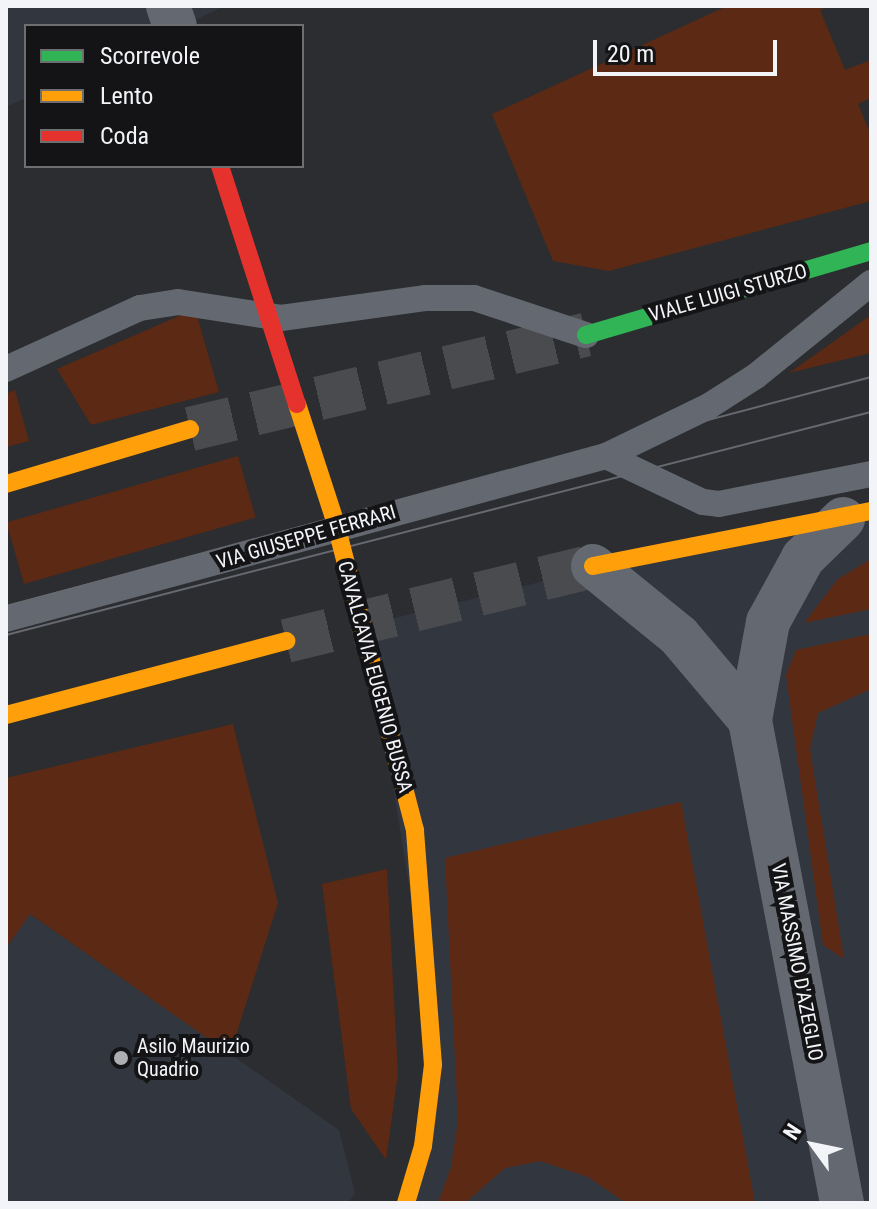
<!DOCTYPE html>
<style>
body{margin:0}
#map{position:relative;width:877px;height:1209px;overflow:hidden;background:#2b2d30;font-family:"Roboto Condensed",sans-serif}
div>[style]{position:absolute}
.built>*{inset:0;background:#32363f}
.green>*{inset:0;background:#5b2914;transform-origin:0 0}
.secondary-tunnel>*{height:44px;margin-top:-22px;transform-origin:0;background:repeating-linear-gradient(90deg,#494b4e 0 44px,transparent 0 66px)}
.lane>*{height:26px;margin:-13px;padding:0 13px;transform-origin:13px;border-radius:13px;background:#636871}
.street>*{height:44px;margin:-22px;padding:0 22px;transform-origin:22px;border-radius:22px;background:#636871}
.fast>*{height:18px;margin:-9px;padding:0 9px;transform-origin:9px;border-radius:9px;background:#30b455}
.slow>*{height:18px;margin:-9px;padding:0 9px;transform-origin:9px;border-radius:9px;background:#ff9f0a}
.tram>*{height:2px;margin:-1px;padding:0 1px;transform-origin:1px;border-radius:1px;background:#666970}
.slow-bridge>*{height:18px;margin:-9px;padding:0 9px;transform-origin:9px;border-radius:9px;background:#ff9f0a}
.jam-bridge>*{height:18px;margin:-9px;padding:0 9px;transform-origin:9px;border-radius:9px;background:#e5322d}
.dots>*{width:22px;height:22px;translate:-50% -50%;box-sizing:border-box;border:4px solid #141416;border-radius:50%}
span{translate:-50% -50%;white-space:nowrap;text-align:center;line-height:1.15;-webkit-text-stroke:8px #141416;paint-order:stroke}
.street-label{font-size:20px;color:#f2f4f7}
.poi-label{font-size:20px;color:#f2f4f7}
.left{translate:0 -50%;text-align:left}
.frame{position:absolute;inset:0;border:8px solid #f2f4f7;pointer-events:none}
.legend{position:absolute;left:24px;top:24px;width:280px;height:144px;box-sizing:border-box;background:#141416;border:2px solid #6d6e70;margin:0;padding:10px 14px;list-style:none;font-size:24px;color:#f2f4f7}
.legend li{display:flex;align-items:center;gap:16px;height:40px}
.legend b{width:40px;border:2px solid #6d6e70}
.north{position:absolute;left:773px;top:1105px;width:80px;height:80px;-webkit-text-stroke:6px #141416;paint-order:stroke;rotate:303deg;font-size:22px;font-weight:700;line-height:32px;text-align:center;color:#f2f4f7}
.north::after{content:'';display:block;margin:auto;width:28px;height:36px;background:#f2f4f7;clip-path:polygon(50% 0,100% 100%,50% 72%,0 100%)}
.scale{position:absolute;left:593px;top:40px;width:184px;height:36px;box-sizing:border-box;border:4px solid #f2f4f7;border-top:0;padding-left:10px;font-size:24px;line-height:28px;white-space:nowrap;color:#f2f4f7;-webkit-text-stroke:6px #141416;paint-order:stroke}
</style>
<div id="map">
<div class="built">
<div style="clip-path:polygon(6px 6px,225px 6px,182px 26px,26px 26px,26px 98px,6px 107px)"></div>
<div style="clip-path:polygon(871px 515px,871px 1203px,409px 1203px,438px 1065px,367px 625px,592px 569px)"></div>
<div style="clip-path:polygon(30px 914px,339px 1130px,355px 1193px,348px 1203px,6px 1203px,6px 948px)"></div>
</div>
<div class="green">
<div style="clip-path:polygon(727px 6px,829px 6px,820px 10px,845px 70px,871px 60px,871px 98px,858px 104px,871px 135px,871px 201px,609px 271px,553px 261px,492px 114px)"></div>
<div style="clip-path:polygon(195px 309px,219px 392px,91px 425px,57px 369px)"></div>
<div style="clip-path:polygon(871px 315px,871px 353px,789px 373px)"></div>
<div style="clip-path:polygon(15px 390px,29px 441px,6px 447px,6px 394px)"></div>
<div style="left:238px;top:456px;width:64px;height:241px;rotate:74deg"></div>
<div style="clip-path:polygon(871px 559px,871px 609px,804px 623px,838px 579px)"></div>
<div style="clip-path:polygon(871px 634px,871px 689px,818px 713px,810px 749px,844px 959px,823px 945px,786px 675px,796px 650px)"></div>
<div style="clip-path:polygon(233px 724px,278px 903px,230px 1054px,30px 914px,6px 948px,6px 778px)"></div>
<div style="clip-path:polygon(681px 802px,755px 1203px,626px 1203px,588px 1177px,540px 1161px,505px 1168px,465px 1203px,438px 1203px,451px 1167px,458px 1121px,445px 858px)"></div>
<div style="clip-path:polygon(387px 869px,398px 1074px,386px 1160px,351px 1109px,322px 884px)"></div>
</div>
<div class="secondary-tunnel">
<div style="left:190px;top:429px;width:407px;rotate:-13.4deg"></div>
<div style="left:286px;top:641px;width:316px;rotate:-13.7deg"></div>
</div>
<div class="lane">
<div style="left:6px;top:369px;width:147px;rotate:-24.5deg"></div>
<div style="left:140px;top:308px;width:38px;rotate:-9deg"></div>
<div style="left:178px;top:302px;width:104px;rotate:8.8deg"></div>
<div style="left:281px;top:318px;width:145px;rotate:-7.9deg"></div>
<div style="left:425px;top:298px;width:49px"></div>
<div style="left:474px;top:298px;width:118px;rotate:18.3deg"></div>
<div style="left:606px;top:456px;width:107px;rotate:25.4deg"></div>
<div style="left:703px;top:502px;width:16px;rotate:7deg"></div>
<div style="left:719px;top:504px;width:155px;rotate:-11.2deg"></div>
<div style="left:6px;top:619px;width:622px;rotate:-15.2deg"></div>
<div style="left:606px;top:456px;width:114px;rotate:-25.9deg"></div>
<div style="left:709px;top:406px;width:56px;rotate:-32.6deg"></div>
<div style="left:756px;top:376px;width:148px;rotate:-39deg"></div>
</div>
<div class="street">
<div style="left:168px;top:6px;width:21px;rotate:71deg"></div>
<div style="left:593px;top:566px;width:111px;rotate:39.1deg"></div>
<div style="left:679px;top:636px;width:110px;rotate:49.8deg"></div>
<div style="left:842px;top:1203px;width:492px;rotate:-100.8deg"></div>
<div style="left:750px;top:720px;width:100px;rotate:-79.6deg"></div>
<div style="left:768px;top:622px;width:73px;rotate:-61.3deg"></div>
<div style="left:803px;top:558px;width:56px;rotate:-44.3deg"></div>
</div>
<div class="fast">
<div style="left:586px;top:335px;width:297px;rotate:-16.4deg"></div>
</div>
<div class="slow">
<div style="left:6px;top:484px;width:192px;rotate:-16.6deg"></div>
<div style="left:593px;top:566px;width:283px;rotate:-11.2deg"></div>
<div style="left:6px;top:715px;width:290px;rotate:-14.8deg"></div>
<div style="left:406px;top:1203px;width:59px;rotate:-73.4deg"></div>
<div style="left:423px;top:1146px;width:82px;rotate:-83deg"></div>
<div style="left:433px;top:1065px;width:235px;rotate:-94.4deg"></div>
</div>
<div class="tram">
<div style="left:6px;top:606px;width:895px;rotate:-14.83deg"></div>
<div style="left:6px;top:635px;width:893px;rotate:-14.46deg"></div>
</div>
<div class="slow-bridge">
<div style="left:297px;top:404px;width:123px;rotate:72deg"></div>
<div style="left:335px;top:521px;width:320px;rotate:75.5deg"></div>
</div>
<div class="jam-bridge">
<div style="left:220px;top:166px;width:250px;rotate:72.1deg"></div>
</div>
<div class="dots">
<div style="left:121px;top:1058px;background:#acaeb1"></div>
</div>
<div class="street-label">
<span style="left:728px;top:293px;rotate:-16deg">VIALE LUIGI STURZO</span>
<span style="left:306px;top:537px;rotate:-16deg">VIA GIUSEPPE FERRARI</span>
<span style="left:375px;top:677px;rotate:75deg">CAVALCAVIA EUGENIO BUSSA</span>
<span style="left:797px;top:962px;rotate:79deg">VIA MASSIMO D'AZEGLIO</span>
</div>
<div class="poi-label">
<span class="left" style="left:137px;top:1058px">Asilo Maurizio<br>Quadrio</span>
</div>
<div class="frame"></div>
<ul class="legend">
<li><b style="height:10px;background:#30b455"></b>Scorrevole</li>
<li><b style="height:10px;background:#ff9f0a"></b>Lento</li>
<li><b style="height:10px;background:#e5322d"></b>Coda</li>
</ul>
<div class="north">N</div>
<div class="scale">20 m</div>
</div>
